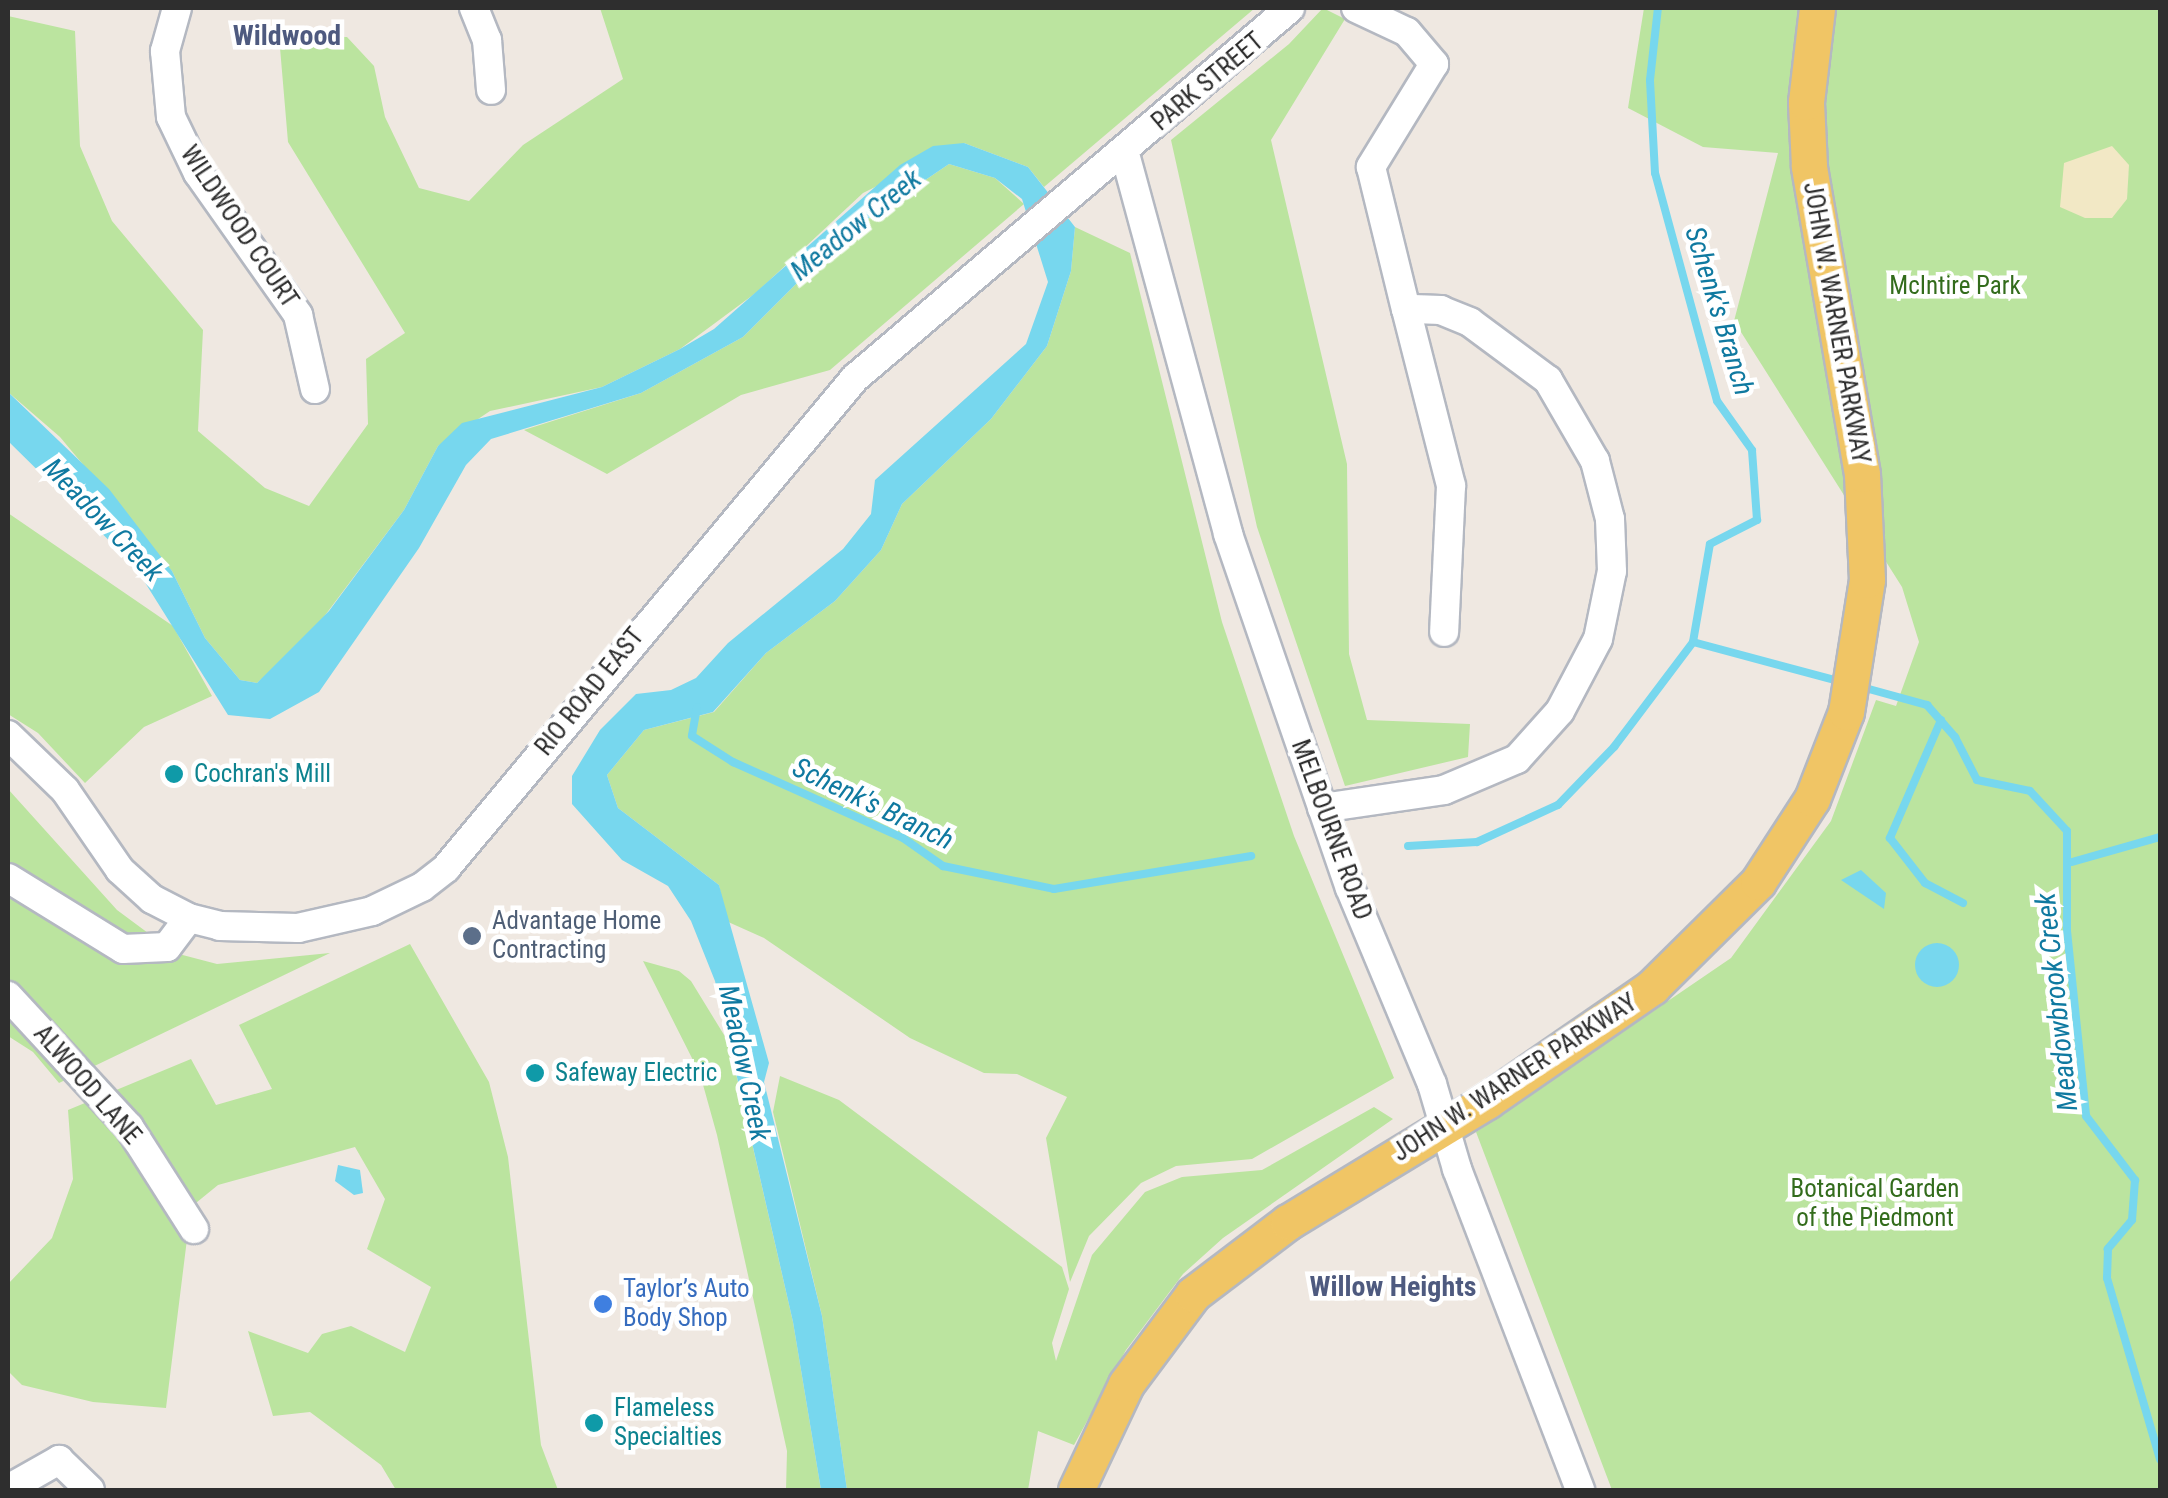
<!DOCTYPE html>
<meta charset="utf-8">
<style>
body{margin:0}
#map{position:relative;width:2168px;height:1498px;overflow:hidden;background:#efe8e1;font-family:"Roboto Condensed",sans-serif}
div>[style]{position:absolute}
.green>*{inset:0;background:#bbe49f}
.sand>*{inset:0;background:#f2e8c5}
.water>*{inset:0;background:#77d7ee}
.round{border-radius:50%}
.stream>*{height:8px;margin:-4px;padding:0 4px;transform-origin:4px;border-radius:4px;background:#77d7ee}
.roads{filter:drop-shadow(2px 0 #b4b8c1) drop-shadow(-2px 0 #b4b8c1) drop-shadow(0 2px #b4b8c1) drop-shadow(0 -2px #b4b8c1)}
.minor>*{height:28px;margin:-14px;padding:0 14px;transform-origin:14px;border-radius:14px;background:#fff}
.major>*{height:35px;margin:-17.5px;padding:0 17.5px;transform-origin:17.5px;border-radius:17.5px;background:#f0c565}
.dots>*{width:28px;height:28px;translate:-50% -50%;box-sizing:border-box;border:5px solid #fff;border-radius:50%}
span{translate:-50% -50%;white-space:nowrap;text-align:center;line-height:1.15;-webkit-text-stroke:9px #fff;paint-order:stroke}
.street-label{font-size:25px;color:#2e2e2e}
.park-label{font-size:25px;color:#336c1c}
.culture-label{font-size:25px;color:#0d838f}
.left{translate:0 -50%;text-align:left}
.service-label{font-size:25px;color:#4e5e75}
.shop-label{font-size:25px;color:#366cbe}
.neighbourhood-label{font-size:28px;color:#4e5a7f;font-weight:700}
.water-label{font-size:28px;color:#0f79a0;font-style:italic}
.frame{position:absolute;inset:0;border:10px solid #2e2e2e;pointer-events:none}
</style>
<div id="map">
<div class="green">
<div style="clip-path:polygon(600px 8px,1255px 8px,1044px 187px,1028px 167px,964px 143px,863px 193px,757px 292px,680px 349px,602px 387px,490px 411px,438px 446px,404px 510px,308px 638px,257px 683px,240px 680px,205px 638px,172px 571px,60px 437px,8px 392px,8px 16px,75px 31px,80px 146px,112px 221px,203px 330px,198px 431px,265px 488px,309px 506px,368px 424px,366px 359px,405px 333px,288px 142px,279px 36px,347px 37px,374px 66px,385px 117px,419px 188px,469px 201px,523px 145px,623px 79px)"></div>
<div style="clip-path:polygon(1323px 8px,1345px 19px,1271px 140px,1347px 464px,1349px 654px,1367px 720px,1470px 724px,1468px 757px,1345px 786px,1257px 527px,1171px 140px,1289px 44px)"></div>
<div style="clip-path:polygon(1644px 8px,2160px 8px,2160px 1490px,1612px 1490px,1476px 1132px,1731px 958px,1831px 821px,1876px 700px,1896px 706px,1919px 642px,1902px 587px,1734px 321px,1778px 153px,1703px 147px,1628px 108px)"></div>
<div style="clip-path:polygon(949px 164px,995px 178px,1024px 204px,830px 370px,741px 395px,607px 474px,524px 430px,641px 393px,743px 337px,847px 233px)"></div>
<div style="clip-path:polygon(1075px 227px,1130px 253px,1222px 622px,1294px 836px,1394px 1078px,1252px 1159px,1176px 1166px,1141px 1183px,1089px 1236px,1070px 1282px,1046px 1138px,1067px 1097px,1017px 1074px,984px 1073px,910px 1038px,764px 938px,726px 921px,719px 885px,618px 808px,607px 775px,644px 730px,714px 712px,766px 653px,835px 601px,881px 550px,902px 504px,991px 419px,1047px 346px,1071px 271px)"></div>
<div style="clip-path:polygon(8px 513px,173px 626px,212px 696px,144px 727px,85px 783px,38px 733px,8px 714px)"></div>
<div style="clip-path:polygon(8px 789px,117px 910px,175px 953px,217px 964px,330px 953px,59px 1083px,33px 1052px,8px 1036px)"></div>
<div style="clip-path:polygon(410px 944px,489px 1082px,508px 1157px,541px 1445px,558px 1490px,396px 1490px,381px 1465px,310px 1412px,273px 1416px,248px 1331px,308px 1353px,322px 1334px,351px 1326px,405px 1352px,431px 1287px,367px 1249px,385px 1199px,355px 1147px,218px 1185px,191px 1207px,166px 1408px,93px 1402px,22px 1385px,8px 1371px,8px 1284px,52px 1238px,73px 1179px,68px 1110px,191px 1059px,216px 1105px,272px 1089px,239px 1025px)"></div>
<div style="clip-path:polygon(643px 961px,679px 971px,691px 981px,729px 1043px,793px 1322px,821px 1490px,786px 1490px,787px 1451px,717px 1135px,700px 1074px)"></div>
<div style="clip-path:polygon(780px 1076px,839px 1100px,1062px 1267px,1069px 1289px,1052px 1343px,1056px 1361px,1092px 1255px,1145px 1192px,1182px 1177px,1262px 1170px,1374px 1107px,1393px 1119px,1223px 1238px,1183px 1274px,1126px 1350px,1074px 1445px,1038px 1431px,1028px 1490px,847px 1490px,822px 1316px,773px 1112px)"></div>
</div>
<div class="sand">
<div style="clip-path:polygon(2112px 146px,2129px 165px,2127px 199px,2112px 218px,2085px 218px,2060px 207px,2064px 163px)"></div>
</div>
<div class="water">
<div style="clip-path:polygon(964px 143px,1028px 167px,1075px 227px,1071px 271px,1047px 346px,991px 419px,902px 504px,881px 550px,835px 601px,766px 653px,713px 712px,644px 730px,607px 775px,618px 808px,719px 885px,769px 1063px,764px 1082px,822px 1316px,847px 1490px,821px 1490px,793px 1322px,715px 981px,691px 921px,668px 886px,622px 860px,572px 804px,572px 776px,600px 730px,636px 694px,671px 690px,696px 678px,728px 643px,843px 549px,871px 514px,875px 480px,1026px 344px,1048px 282px,1022px 199px,995px 178px,949px 164px,847px 233px,743px 337px,641px 393px,491px 439px,466px 465px,419px 548px,319px 692px,270px 719px,228px 715px,134px 565px,8px 441px,8px 392px,109px 489px,172px 571px,205px 638px,240px 680px,257px 683px,329px 611px,404px 510px,438px 446px,462px 423px,602px 387px,680px 349px,714px 329px,900px 165px,933px 146px)"></div>
<div style="clip-path:polygon(1861px 870px,1886px 893px,1884px 909px,1841px 880px)"></div>
<div class="round" style="left:1915px;top:943px;width:44px;height:44px"></div>
<div style="clip-path:polygon(338px 1165px,360px 1170px,363px 1193px,354px 1195px,335px 1181px)"></div>
</div>
<div class="stream">
<div style="left:1693px;top:642px;width:151px;rotate:15deg"></div>
<div style="left:1858px;top:686px;width:72px;rotate:15.4deg"></div>
<div style="left:1927px;top:705px;width:43px;rotate:48.8deg"></div>
<div style="left:1955px;top:737px;width:48px;rotate:62.9deg"></div>
<div style="left:1977px;top:780px;width:54px;rotate:11.7deg"></div>
<div style="left:2030px;top:791px;width:54px;rotate:47.2deg"></div>
<div style="left:2067px;top:831px;width:100px;rotate:90deg"></div>
<div style="left:2067px;top:931px;width:186px;rotate:84.1deg"></div>
<div style="left:2086px;top:1116px;width:81px;rotate:52.6deg"></div>
<div style="left:2135px;top:1180px;width:40px;rotate:94.3deg"></div>
<div style="left:2132px;top:1220px;width:38px;rotate:130deg"></div>
<div style="left:2108px;top:1249px;width:29px;rotate:92deg"></div>
<div style="left:2107px;top:1278px;width:189px;rotate:73.7deg"></div>
<div style="left:697px;top:707px;width:29px;rotate:100deg"></div>
<div style="left:692px;top:736px;width:49px;rotate:32.4deg"></div>
<div style="left:733px;top:762px;width:186px;rotate:24.1deg"></div>
<div style="left:903px;top:838px;width:49px;rotate:35deg"></div>
<div style="left:943px;top:866px;width:113px;rotate:11.7deg"></div>
<div style="left:1054px;top:889px;width:200px;rotate:-9.5deg"></div>
<div style="left:1941px;top:720px;width:129px;rotate:113.4deg"></div>
<div style="left:1890px;top:838px;width:57px;rotate:52.1deg"></div>
<div style="left:1925px;top:883px;width:43px;rotate:27.8deg"></div>
<div style="left:1408px;top:846px;width:69px;rotate:-3.3deg"></div>
<div style="left:1477px;top:842px;width:89px;rotate:-24.6deg"></div>
<div style="left:1558px;top:805px;width:81px;rotate:-46deg"></div>
<div style="left:1614px;top:747px;width:131px;rotate:-53deg"></div>
<div style="left:1693px;top:642px;width:99px;rotate:-80.2deg"></div>
<div style="left:1710px;top:544px;width:53px;rotate:-27.1deg"></div>
<div style="left:1757px;top:520px;width:70px;rotate:-94.1deg"></div>
<div style="left:1752px;top:450px;width:60px;rotate:-125.5deg"></div>
<div style="left:1717px;top:401px;width:236px;rotate:-105.2deg"></div>
<div style="left:1655px;top:173px;width:93px;rotate:-93.1deg"></div>
<div style="left:1650px;top:80px;width:72px;rotate:-83.7deg"></div>
<div style="left:2072px;top:862px;width:91px;rotate:-15.9deg"></div>
</div>
<div class="roads">
<div class="minor">
<div style="left:177px;top:8px;width:45px;rotate:105.6deg"></div>
<div style="left:165px;top:51px;width:66px;rotate:84.8deg"></div>
<div style="left:171px;top:117px;width:62px;rotate:64.3deg"></div>
<div style="left:198px;top:173px;width:174px;rotate:54.8deg"></div>
<div style="left:298px;top:315px;width:76px;rotate:77.1deg"></div>
<div style="left:474px;top:8px;width:35px;rotate:68deg"></div>
<div style="left:487px;top:40px;width:50px;rotate:85.4deg"></div>
<div style="left:1356px;top:8px;width:56px;rotate:25.2deg"></div>
<div style="left:1407px;top:32px;width:42px;rotate:49.8deg"></div>
<div style="left:1434px;top:64px;width:121px;rotate:121.5deg"></div>
<div style="left:1371px;top:167px;width:146px;rotate:76.2deg"></div>
<div style="left:1125px;top:154px;width:394px;rotate:74.8deg"></div>
<div style="left:1228px;top:534px;width:374px;rotate:71deg"></div>
<div style="left:1350px;top:888px;width:212px;rotate:67.3deg"></div>
<div style="left:1432px;top:1084px;width:89px;rotate:73.6deg"></div>
<div style="left:1457px;top:1169px;width:344px;rotate:69deg"></div>
<div style="left:8px;top:735px;width:79px;rotate:44deg"></div>
<div style="left:65px;top:790px;width:97px;rotate:55.5deg"></div>
<div style="left:120px;top:870px;width:43px;rotate:42.2deg"></div>
<div style="left:152px;top:899px;width:42px;rotate:27.2deg"></div>
<div style="left:189px;top:918px;width:32px;rotate:14deg"></div>
<div style="left:220px;top:926px;width:78px;rotate:1.5deg"></div>
<div style="left:298px;top:928px;width:76px;rotate:-12.9deg"></div>
<div style="left:372px;top:911px;width:55px;rotate:-25.6deg"></div>
<div style="left:422px;top:887px;width:31px;rotate:-38deg"></div>
<div style="left:446px;top:868px;width:638px;rotate:-50.15deg"></div>
<div style="left:855px;top:378px;width:571px;rotate:-40.38deg"></div>
<div style="left:1322px;top:808px;width:123px;rotate:-8.4deg"></div>
<div style="left:1444px;top:790px;width:79px;rotate:-23deg"></div>
<div style="left:1517px;top:759px;width:64px;rotate:-48.1deg"></div>
<div style="left:1560px;top:711px;width:81px;rotate:-62.2deg"></div>
<div style="left:1598px;top:639px;width:69px;rotate:-78.4deg"></div>
<div style="left:1612px;top:571px;width:52px;rotate:-92.2deg"></div>
<div style="left:1610px;top:519px;width:60px;rotate:-104.5deg"></div>
<div style="left:1595px;top:461px;width:94px;rotate:-120.1deg"></div>
<div style="left:1548px;top:380px;width:97px;rotate:-143.4deg"></div>
<div style="left:1470px;top:322px;width:31px;rotate:-158deg"></div>
<div style="left:1441px;top:310px;width:35px;rotate:-178deg"></div>
<div style="left:1406px;top:309px;width:183px;rotate:75.7deg"></div>
<div style="left:1451px;top:486px;width:146px;rotate:92.7deg"></div>
<div style="left:8px;top:878px;width:135px;rotate:31.7deg"></div>
<div style="left:123px;top:949px;width:44px;rotate:-2.6deg"></div>
<div style="left:167px;top:947px;width:36px;rotate:-53deg"></div>
<div style="left:8px;top:996px;width:178px;rotate:47.3deg"></div>
<div style="left:129px;top:1127px;width:121px;rotate:57.5deg"></div>
<div style="left:8px;top:1489px;width:59px;rotate:-29.6deg"></div>
<div style="left:59px;top:1460px;width:43px;rotate:44.1deg"></div>
</div>
<div class="major">
<div style="left:1076px;top:1490px;width:117px;rotate:-64.7deg"></div>
<div style="left:1126px;top:1384px;width:112px;rotate:-53.3deg"></div>
<div style="left:1193px;top:1294px;width:119px;rotate:-37.2deg"></div>
<div style="left:1288px;top:1222px;width:233px;rotate:-31.3deg"></div>
<div style="left:1487px;top:1101px;width:201px;rotate:-34.6deg"></div>
<div style="left:1652px;top:987px;width:149px;rotate:-44.7deg"></div>
<div style="left:1758px;top:882px;width:99px;rotate:-57deg"></div>
<div style="left:1812px;top:799px;width:93px;rotate:-68.7deg"></div>
<div style="left:1846px;top:712px;width:134px;rotate:-81deg"></div>
<div style="left:1867px;top:580px;width:106px;rotate:-92.7deg"></div>
<div style="left:1862px;top:474px;width:313px;rotate:-99.8deg"></div>
<div style="left:1809px;top:166px;width:64px;rotate:-92.7deg"></div>
<div style="left:1806px;top:102px;width:95px;rotate:-83.3deg"></div>
</div>
</div>
<div class="dots">
<div style="left:174px;top:774px;background:#0f9aa8"></div>
<div style="left:472px;top:936px;background:#5c6f8a"></div>
<div style="left:535px;top:1073px;background:#0f9aa8"></div>
<div style="left:603px;top:1304px;background:#3f7fe0"></div>
<div style="left:594px;top:1423px;background:#0f9aa8"></div>
</div>
<div class="street-label">
<span style="left:1208px;top:82px;rotate:-40deg">PARK STREET</span>
<span style="left:239px;top:227px;rotate:56deg">WILDWOOD COURT</span>
<span style="left:1836px;top:323px;rotate:80deg">JOHN W. WARNER PARKWAY</span>
<span style="left:590px;top:692px;rotate:-51deg">RIO ROAD EAST</span>
<span style="left:1331px;top:830px;rotate:70deg">MELBOURNE ROAD</span>
<span style="left:1515px;top:1078px;rotate:-33deg">JOHN W. WARNER PARKWAY</span>
<span style="left:87px;top:1085px;rotate:49deg">ALWOOD LANE</span>
</div>
<div class="park-label">
<span style="left:1955px;top:286px">McIntire Park</span>
<span style="left:1875px;top:1204px">Botanical Garden<br>of the Piedmont</span>
</div>
<div class="culture-label">
<span class="left" style="left:194px;top:774px">Cochran's Mill</span>
<span class="left" style="left:555px;top:1073px">Safeway Electric</span>
<span class="left" style="left:614px;top:1423px">Flameless<br>Specialties</span>
</div>
<div class="service-label">
<span class="left" style="left:492px;top:936px">Advantage Home<br>Contracting</span>
</div>
<div class="shop-label">
<span class="left" style="left:623px;top:1304px">Taylor’s Auto<br>Body Shop</span>
</div>
<div class="neighbourhood-label">
<span style="left:287px;top:36px">Wildwood</span>
<span style="left:1393px;top:1287px">Willow Heights</span>
</div>
<div class="water-label">
<span style="left:856px;top:225px;rotate:-39deg">Meadow Creek</span>
<span style="left:1719px;top:311px;rotate:73deg">Schenk's Branch</span>
<span style="left:103px;top:520px;rotate:46deg">Meadow Creek</span>
<span style="left:873px;top:804px;rotate:26deg">Schenk's Branch</span>
<span style="left:2057px;top:1002px;rotate:-96deg">Meadowbrook Creek</span>
<span style="left:744px;top:1063px;rotate:78deg">Meadow Creek</span>
</div>
<div class="frame"></div>
</div>
